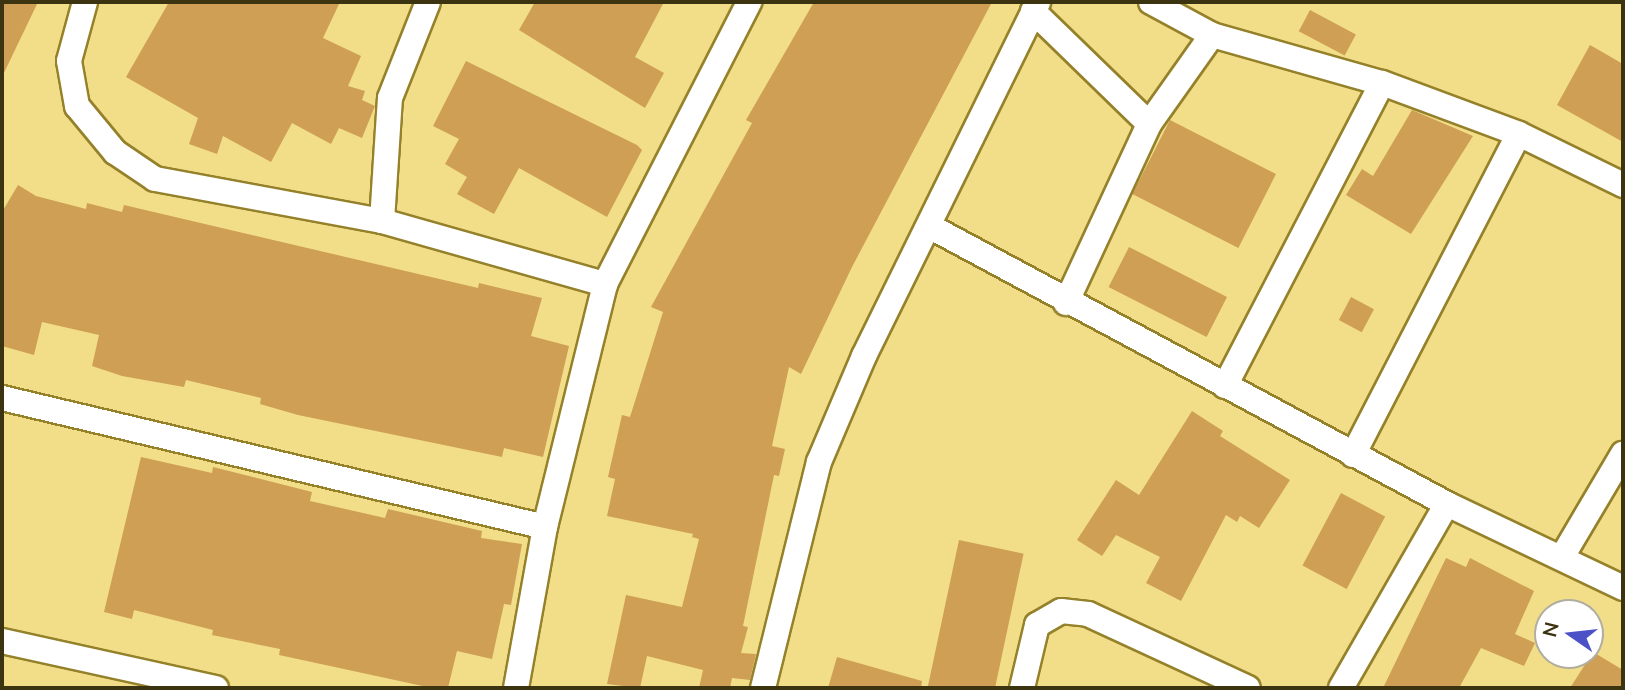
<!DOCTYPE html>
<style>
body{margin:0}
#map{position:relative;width:1625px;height:690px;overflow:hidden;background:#f2de89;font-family:Lato,sans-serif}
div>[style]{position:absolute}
.building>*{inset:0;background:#ce9f55;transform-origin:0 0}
.roads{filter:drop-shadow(2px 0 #94812a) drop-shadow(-2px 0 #94812a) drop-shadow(0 2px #94812a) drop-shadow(0 -2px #94812a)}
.minor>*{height:24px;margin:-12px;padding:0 12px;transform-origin:12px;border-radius:12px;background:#fff}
span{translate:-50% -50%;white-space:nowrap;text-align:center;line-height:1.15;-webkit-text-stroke:7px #fff;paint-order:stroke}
.frame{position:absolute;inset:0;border:4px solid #3c3410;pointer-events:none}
.north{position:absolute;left:1534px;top:599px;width:70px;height:70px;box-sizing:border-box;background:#fff;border:2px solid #b1ae9f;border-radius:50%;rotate:284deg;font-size:19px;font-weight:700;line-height:28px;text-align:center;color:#3c3410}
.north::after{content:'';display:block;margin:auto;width:24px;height:32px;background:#4d51c7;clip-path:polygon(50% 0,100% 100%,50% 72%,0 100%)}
</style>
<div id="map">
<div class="building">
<div style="clip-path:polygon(2px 2px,38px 2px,2px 77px)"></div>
<div style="clip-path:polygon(169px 2px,340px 2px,323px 38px,361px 56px,348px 86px,365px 91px,362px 100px,375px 106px,362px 138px,339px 128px,331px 144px,292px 123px,271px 162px,223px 136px,217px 154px,189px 144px,198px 118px,126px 77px)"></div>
<div style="clip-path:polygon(535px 2px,664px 2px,635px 57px,664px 73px,645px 108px,519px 30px)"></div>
<div style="clip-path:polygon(814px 2px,992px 2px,852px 267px,801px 374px,789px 367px,772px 446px,785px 449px,779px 476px,774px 475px,743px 626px,748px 627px,741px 653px,756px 654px,750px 680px,732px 678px,730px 688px,699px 688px,703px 670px,647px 656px,640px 688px,607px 684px,626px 595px,682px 607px,699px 539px,692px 537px,693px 534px,607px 516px,615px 479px,608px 477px,622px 415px,630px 417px,663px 312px,651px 307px,752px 123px,746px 120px)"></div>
<div style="left:1310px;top:10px;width:52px;height:24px;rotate:28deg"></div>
<div style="clip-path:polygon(1590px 45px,1623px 64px,1623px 142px,1557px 105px)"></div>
<div style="clip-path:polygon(466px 61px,637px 145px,642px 150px,607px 217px,519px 168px,494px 214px,457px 194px,467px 177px,445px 164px,459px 139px,433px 126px)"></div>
<div style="clip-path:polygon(1412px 110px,1473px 136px,1411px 234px,1346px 195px,1362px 169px,1373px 176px)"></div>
<div style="left:1170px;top:120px;width:119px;height:83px;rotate:27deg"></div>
<div style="clip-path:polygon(18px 185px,36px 196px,86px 209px,87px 203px,122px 212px,124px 205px,478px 288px,479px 283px,542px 298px,531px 336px,569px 346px,543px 457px,504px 448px,502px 457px,298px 415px,260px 404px,261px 398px,186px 380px,184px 387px,122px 376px,92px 366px,99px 335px,42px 322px,34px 355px,2px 346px,2px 212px)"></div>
<div style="left:1129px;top:247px;width:110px;height:45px;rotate:27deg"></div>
<div style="left:1351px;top:297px;width:26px;height:26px;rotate:28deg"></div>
<div style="clip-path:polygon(1192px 411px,1223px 431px,1220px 436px,1290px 480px,1259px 528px,1240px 516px,1237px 522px,1226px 515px,1181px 601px,1146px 583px,1160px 557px,1116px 535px,1102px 556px,1077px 540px,1116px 480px,1139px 495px)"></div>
<div style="clip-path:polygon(141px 457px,212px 473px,213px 467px,312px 492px,310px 501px,385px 518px,388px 509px,482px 531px,481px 538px,522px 544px,511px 605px,504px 604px,492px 659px,457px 651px,448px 688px,432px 688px,279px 655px,280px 649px,212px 635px,213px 630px,134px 610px,132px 619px,104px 612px)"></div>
<div style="left:1341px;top:493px;width:50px;height:82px;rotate:28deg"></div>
<div style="left:959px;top:540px;width:66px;height:152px;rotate:12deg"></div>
<div style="clip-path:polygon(1446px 558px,1466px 567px,1470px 558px,1534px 591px,1515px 634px,1535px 643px,1524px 666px,1481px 648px,1459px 688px,1383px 688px)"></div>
<div style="clip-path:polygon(1593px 652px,1623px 670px,1623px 688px,1570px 688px)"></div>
<div style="clip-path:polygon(837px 657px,922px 681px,921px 688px,828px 688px)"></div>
</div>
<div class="roads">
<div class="minor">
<div style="left:85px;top:2px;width:61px;rotate:105.2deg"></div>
<div style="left:69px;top:61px;width:46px;rotate:79.9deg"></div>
<div style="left:77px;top:106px;width:60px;rotate:50.4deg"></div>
<div style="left:115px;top:152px;width:48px;rotate:34deg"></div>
<div style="left:155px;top:179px;width:231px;rotate:10.5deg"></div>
<div style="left:382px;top:221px;width:232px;rotate:15.8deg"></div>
<div style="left:1151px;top:2px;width:69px;rotate:28.4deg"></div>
<div style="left:1212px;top:35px;width:177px;rotate:15.8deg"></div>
<div style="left:1382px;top:83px;width:146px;rotate:20.4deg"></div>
<div style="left:1519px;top:134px;width:116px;rotate:26.1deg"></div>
<div style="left:1033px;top:11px;width:162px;rotate:44.2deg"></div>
<div style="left:382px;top:221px;width:123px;rotate:-86.3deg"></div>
<div style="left:390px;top:98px;width:103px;rotate:-68.4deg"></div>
<div style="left:929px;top:226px;width:588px;rotate:28.22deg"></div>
<div style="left:1447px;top:504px;width:195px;rotate:25.5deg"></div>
<div style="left:1066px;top:303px;width:197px;rotate:-65.1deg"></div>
<div style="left:1149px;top:124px;width:109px;rotate:-54.7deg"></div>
<div style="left:1225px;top:386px;width:341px;rotate:-62.6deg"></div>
<div style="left:2px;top:398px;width:558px;rotate:13.36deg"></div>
<div style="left:1353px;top:455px;width:361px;rotate:-62.7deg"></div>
<div style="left:1562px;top:557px;width:120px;rotate:-59.4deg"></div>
<div style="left:2px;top:641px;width:219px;rotate:12.4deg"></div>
<div style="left:516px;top:688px;width:164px;rotate:-79.8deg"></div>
<div style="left:545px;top:527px;width:250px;rotate:-76.1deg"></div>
<div style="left:605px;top:284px;width:317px;rotate:-62.9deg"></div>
<div style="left:763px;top:688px;width:233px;rotate:-76.1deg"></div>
<div style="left:819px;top:462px;width:115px;rotate:-67deg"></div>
<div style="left:864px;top:356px;width:394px;rotate:-63.8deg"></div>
<div style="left:1022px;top:688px;width:65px;rotate:-76.6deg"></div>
<div style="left:1037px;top:625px;width:28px;rotate:-30deg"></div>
<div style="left:1061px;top:611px;width:27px;rotate:6deg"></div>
<div style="left:1088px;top:614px;width:176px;rotate:24.8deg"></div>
<div style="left:1341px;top:688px;width:212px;rotate:-60.1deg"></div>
</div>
</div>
<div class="frame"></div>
<div class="north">N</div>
</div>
